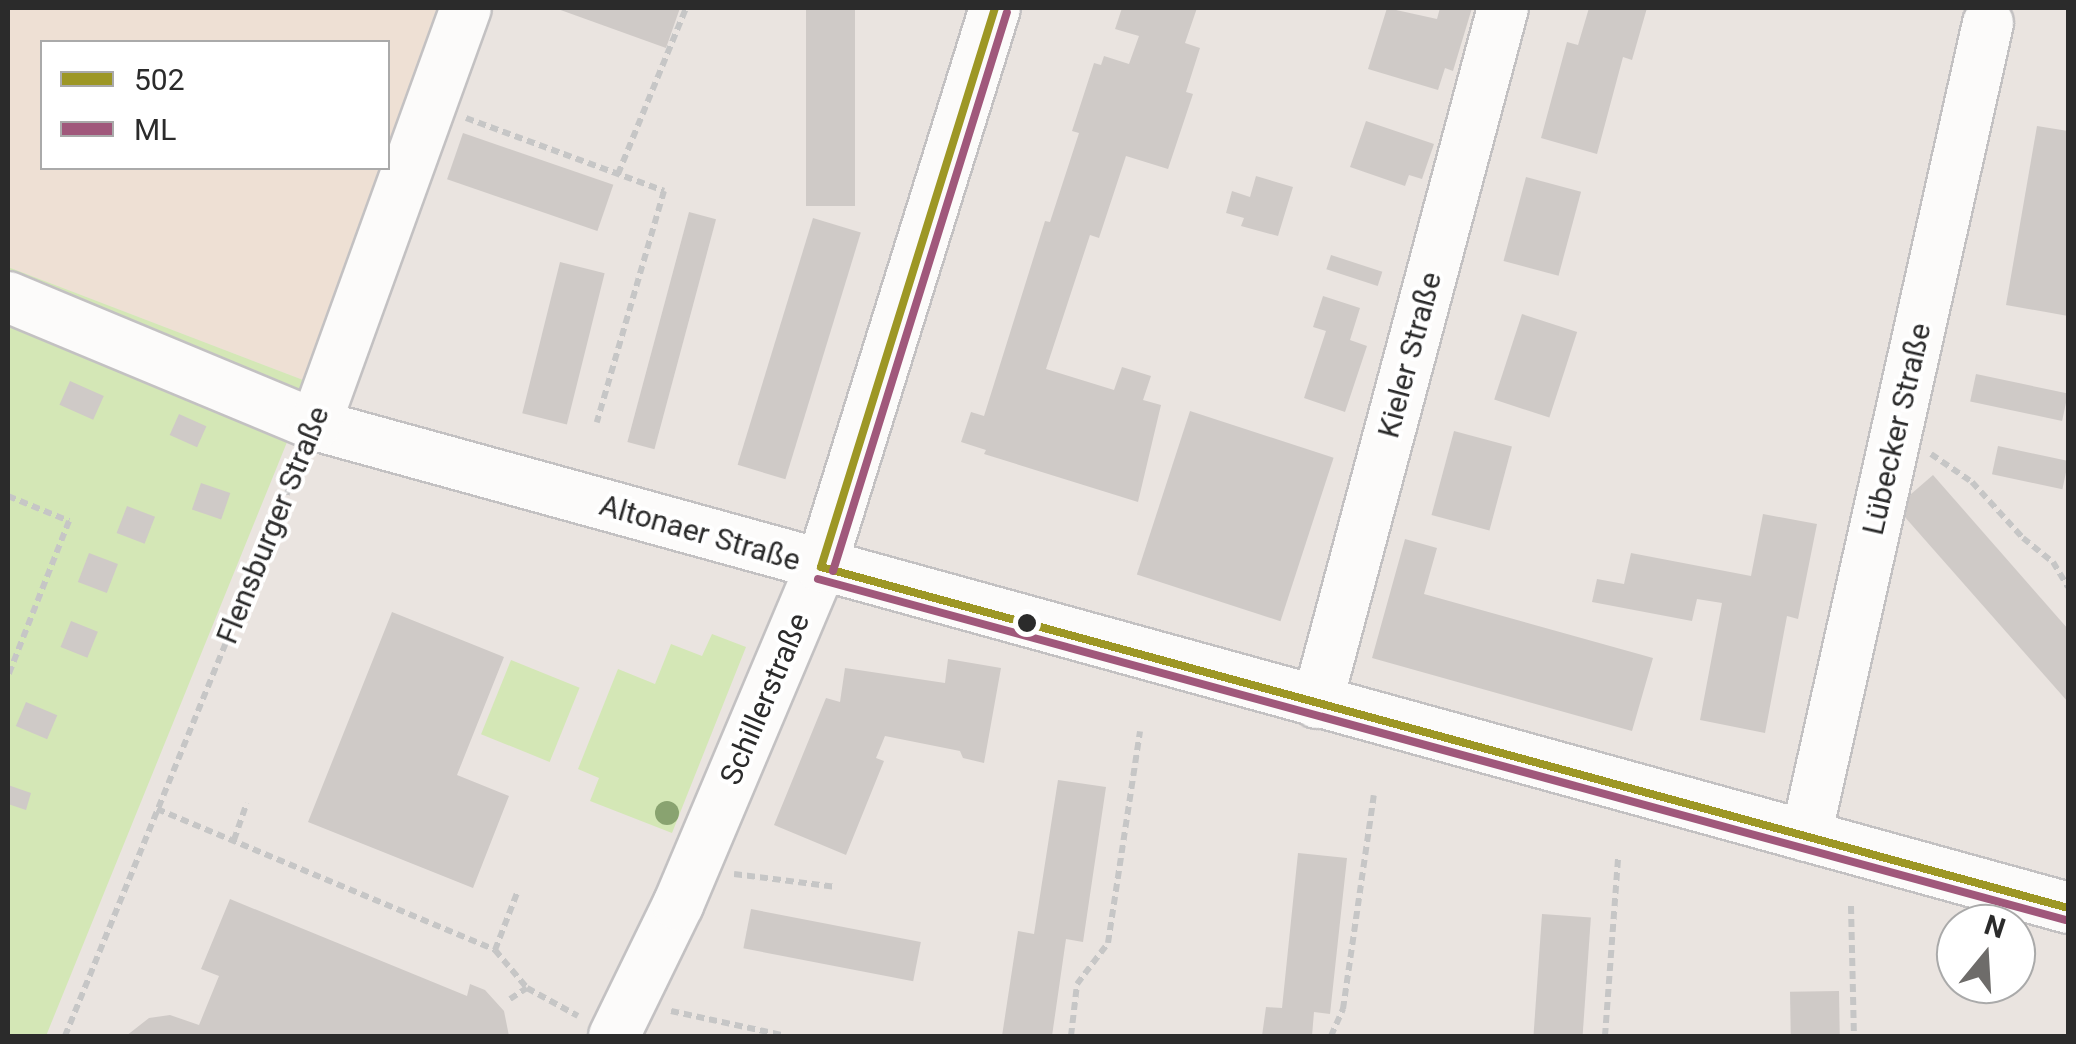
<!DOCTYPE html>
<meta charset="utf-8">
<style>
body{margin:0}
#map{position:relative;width:2076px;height:1044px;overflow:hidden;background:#eae4e0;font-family:Roboto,sans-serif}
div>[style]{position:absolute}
.education>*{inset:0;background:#eee0d4}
.green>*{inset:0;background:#d4e7b6;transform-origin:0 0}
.building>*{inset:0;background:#cfcac7;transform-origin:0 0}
.path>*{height:6px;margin-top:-3px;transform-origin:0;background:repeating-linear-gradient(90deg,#c6c6c6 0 8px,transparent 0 13px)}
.roads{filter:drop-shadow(2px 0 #c3c1c2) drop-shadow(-2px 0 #c3c1c2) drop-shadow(0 2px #c3c1c2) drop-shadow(0 -2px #c3c1c2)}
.minor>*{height:50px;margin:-25px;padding:0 25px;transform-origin:25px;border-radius:25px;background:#fcfbfa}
.bus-1>*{height:8px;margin:-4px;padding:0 4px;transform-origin:4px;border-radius:4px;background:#9d9725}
.bus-2>*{height:8px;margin:-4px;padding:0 4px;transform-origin:4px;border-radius:4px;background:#a0587b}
.trees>*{width:24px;height:24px;margin:-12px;border-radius:50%;background:#89a370}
.dots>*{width:28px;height:28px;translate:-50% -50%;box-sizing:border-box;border:5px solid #fff;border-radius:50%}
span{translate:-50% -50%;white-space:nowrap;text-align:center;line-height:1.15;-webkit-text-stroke:8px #fff;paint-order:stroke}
.street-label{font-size:30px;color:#2b2b2b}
.frame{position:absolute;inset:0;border:10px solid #2b2b2b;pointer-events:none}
.legend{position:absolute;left:40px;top:40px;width:350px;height:130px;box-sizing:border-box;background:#fff;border:2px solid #aaa;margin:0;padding:12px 18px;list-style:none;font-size:30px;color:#2b2b2b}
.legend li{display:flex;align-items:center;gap:20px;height:50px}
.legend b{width:50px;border:2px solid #aaa}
.north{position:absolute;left:1936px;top:904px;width:100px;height:100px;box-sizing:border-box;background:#fff;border:2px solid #aaa;border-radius:50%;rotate:18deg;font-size:28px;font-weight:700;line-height:40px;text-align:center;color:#2b2b2b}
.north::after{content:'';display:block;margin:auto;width:35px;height:45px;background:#6e6c6a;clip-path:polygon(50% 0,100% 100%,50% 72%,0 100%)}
</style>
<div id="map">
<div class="education">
<div style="clip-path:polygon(8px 8px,443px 8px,388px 164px,388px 42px,42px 42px,42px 168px,386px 168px,311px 383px,8px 267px)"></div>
</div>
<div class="green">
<div style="clip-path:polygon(8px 267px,311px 383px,46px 1036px,8px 1036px)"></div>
<div style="clip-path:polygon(712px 634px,746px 647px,672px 833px,590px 801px,599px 778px,578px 769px,618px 669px,655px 684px,671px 644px,702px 656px)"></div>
<div style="left:511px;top:660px;width:74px;height:80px;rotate:22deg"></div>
</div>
<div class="building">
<div style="clip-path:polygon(555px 8px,680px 8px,666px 48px)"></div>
<div style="left:806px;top:8px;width:49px;height:198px"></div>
<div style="clip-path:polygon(1122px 8px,1197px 8px,1185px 43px,1200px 48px,1186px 92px,1193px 94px,1168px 169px,1126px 156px,1099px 238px,1090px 235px,1046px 369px,1114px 390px,1122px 367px,1151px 376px,1143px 400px,1161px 405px,1138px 502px,984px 454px,986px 450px,961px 442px,971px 412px,984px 416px,1045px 221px,1050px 222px,1079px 133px,1072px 131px,1094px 63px,1101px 65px,1104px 56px,1129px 64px,1139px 36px,1115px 29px)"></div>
<div style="clip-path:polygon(1387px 8px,1437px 19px,1440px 8px,1472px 8px,1453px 71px,1445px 68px,1438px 90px,1368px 69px)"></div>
<div style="clip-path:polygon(1589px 8px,1647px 8px,1632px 60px,1623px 57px,1597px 154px,1541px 138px,1567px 42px,1578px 45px)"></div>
<div style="clip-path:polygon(1366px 121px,1434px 144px,1422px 179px,1409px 175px,1405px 186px,1350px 167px)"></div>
<div style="clip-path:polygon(2037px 126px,2068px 131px,2068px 316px,2006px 305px)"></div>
<div style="left:463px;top:133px;width:159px;height:49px;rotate:19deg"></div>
<div style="clip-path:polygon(1256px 176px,1293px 187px,1278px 236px,1241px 226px,1244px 218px,1226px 213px,1232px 191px,1250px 197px)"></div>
<div style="left:1526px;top:177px;width:57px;height:87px;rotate:15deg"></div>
<div style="left:689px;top:212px;width:28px;height:238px;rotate:15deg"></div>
<div style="left:813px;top:218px;width:50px;height:258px;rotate:17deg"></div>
<div style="left:1331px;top:255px;width:54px;height:15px;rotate:18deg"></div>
<div style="left:560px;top:262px;width:46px;height:156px;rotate:14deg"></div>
<div style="clip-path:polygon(1323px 296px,1360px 308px,1350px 340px,1367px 346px,1345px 412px,1304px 398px,1326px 331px,1313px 327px)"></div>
<div style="left:1522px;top:314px;width:58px;height:90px;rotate:18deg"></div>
<div style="left:1976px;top:374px;width:94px;height:28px;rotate:12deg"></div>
<div style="left:70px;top:381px;width:37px;height:26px;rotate:24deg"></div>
<div style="left:1190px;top:411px;width:151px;height:172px;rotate:18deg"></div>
<div style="left:179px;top:414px;width:30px;height:23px;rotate:24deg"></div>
<div style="left:1454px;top:431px;width:60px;height:87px;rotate:15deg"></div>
<div style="left:1998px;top:446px;width:72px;height:29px;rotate:12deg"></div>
<div style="clip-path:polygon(1933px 475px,2068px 629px,2068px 702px,1896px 507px)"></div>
<div style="left:201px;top:483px;width:31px;height:28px;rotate:19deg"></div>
<div style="left:127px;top:506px;width:30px;height:29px;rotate:21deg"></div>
<div style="clip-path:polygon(1763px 514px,1817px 524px,1798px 619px,1787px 616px,1765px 733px,1700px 720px,1722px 603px,1697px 599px,1692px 621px,1592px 602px,1597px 579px,1624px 584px,1631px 553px,1751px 576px)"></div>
<div style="clip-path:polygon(1405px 539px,1437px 548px,1424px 594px,1653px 658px,1632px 731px,1372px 658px)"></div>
<div style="left:89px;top:553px;width:31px;height:31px;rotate:21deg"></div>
<div style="clip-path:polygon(392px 612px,504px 657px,457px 775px,509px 796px,473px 888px,308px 822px)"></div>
<div style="left:71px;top:621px;width:29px;height:28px;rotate:22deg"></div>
<div style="clip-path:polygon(948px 659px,1001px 668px,984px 763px,963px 758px,960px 751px,885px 736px,876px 758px,884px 761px,846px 855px,774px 825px,826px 698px,840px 702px,845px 668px,945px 683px)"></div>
<div style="left:26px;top:702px;width:34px;height:26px;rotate:23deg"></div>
<div style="clip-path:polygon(1058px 780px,1106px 787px,1083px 942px,1066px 939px,1052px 1036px,1002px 1036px,1018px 931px,1034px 934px)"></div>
<div style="clip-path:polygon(8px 785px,31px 793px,26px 810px,8px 804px)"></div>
<div style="clip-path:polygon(1298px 853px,1347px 858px,1330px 1014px,1314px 1012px,1312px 1036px,1262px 1036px,1266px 1007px,1282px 1008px)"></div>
<div style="clip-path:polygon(230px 899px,467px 996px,470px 984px,485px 990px,504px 1011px,509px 1036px,126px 1036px,149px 1018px,170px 1015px,199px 1025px,219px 976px,201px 969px)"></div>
<div style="left:751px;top:909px;width:173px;height:40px;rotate:11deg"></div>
<div style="left:1542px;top:914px;width:49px;height:122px;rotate:4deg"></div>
<div style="left:1839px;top:991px;width:45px;height:49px;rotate:89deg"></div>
</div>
<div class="path">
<div style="left:466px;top:118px;width:211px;rotate:20.2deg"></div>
<div style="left:664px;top:191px;width:241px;rotate:106.2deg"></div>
<div style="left:618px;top:174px;width:179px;rotate:-67.7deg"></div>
<div style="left:1931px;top:454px;width:50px;rotate:34.3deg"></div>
<div style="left:1972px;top:482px;width:76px;rotate:47.7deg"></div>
<div style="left:2023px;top:538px;width:38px;rotate:39deg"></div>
<div style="left:2053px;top:562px;width:29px;rotate:59deg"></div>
<div style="left:8px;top:496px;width:66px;rotate:22.3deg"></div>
<div style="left:69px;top:521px;width:167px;rotate:111.5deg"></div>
<div style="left:157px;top:809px;width:366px;rotate:22.6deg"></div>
<div style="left:495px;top:950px;width:50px;rotate:49.9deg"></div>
<div style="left:527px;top:988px;width:58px;rotate:28.8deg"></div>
<div style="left:234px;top:840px;width:39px;rotate:-71deg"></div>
<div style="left:734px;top:874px;width:103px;rotate:7.3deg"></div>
<div style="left:1851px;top:906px;width:130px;rotate:88.7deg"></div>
<div style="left:495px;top:950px;width:61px;rotate:-68.9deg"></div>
<div style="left:510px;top:999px;width:20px;rotate:-33deg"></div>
<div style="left:671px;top:1011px;width:114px;rotate:12.2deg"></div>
<div style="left:65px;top:1036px;width:623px;rotate:-67.75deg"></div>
<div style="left:1071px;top:1036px;width:52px;rotate:-83.4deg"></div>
<div style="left:1077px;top:984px;width:51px;rotate:-52.9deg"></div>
<div style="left:1108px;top:943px;width:214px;rotate:-81.4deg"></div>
<div style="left:1331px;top:1036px;width:30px;rotate:-66deg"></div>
<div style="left:1343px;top:1009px;width:216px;rotate:-81.8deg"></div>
<div style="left:1605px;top:1036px;width:178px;rotate:-85.8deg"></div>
</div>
<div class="roads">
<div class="minor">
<div style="left:8px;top:297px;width:333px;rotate:22.6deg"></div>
<div style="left:315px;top:425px;width:1818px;rotate:15.4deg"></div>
<div style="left:315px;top:425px;width:443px;rotate:-70.1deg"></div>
<div style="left:1317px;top:703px;width:719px;rotate:-75.02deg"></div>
<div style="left:1806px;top:836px;width:833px;rotate:-77.38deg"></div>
<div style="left:614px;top:1036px;width:146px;rotate:-64deg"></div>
<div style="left:678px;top:905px;width:367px;rotate:-67.1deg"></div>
<div style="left:821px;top:567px;width:585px;rotate:-72.71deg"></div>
</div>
</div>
<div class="bus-1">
<div style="left:821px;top:567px;width:1293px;rotate:15.29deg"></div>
<div style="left:821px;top:567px;width:585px;rotate:-72.71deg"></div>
</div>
<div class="bus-2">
<div style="left:833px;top:571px;width:585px;rotate:-72.71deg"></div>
<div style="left:818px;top:579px;width:1293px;rotate:15.29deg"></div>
</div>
<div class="trees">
<div style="left:667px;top:813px"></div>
</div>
<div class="dots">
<div style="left:1027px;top:623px;background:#2b2b2b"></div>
</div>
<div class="street-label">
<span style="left:1410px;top:355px;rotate:-75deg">Kieler Straße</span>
<span style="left:1897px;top:429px;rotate:-77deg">Lübecker Straße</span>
<span style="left:273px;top:525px;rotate:-68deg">Flensburger Straße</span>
<span style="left:700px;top:533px;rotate:16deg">Altonaer Straße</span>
<span style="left:765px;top:699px;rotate:-67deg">Schillerstraße</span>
</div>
<div class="frame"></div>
<ul class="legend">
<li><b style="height:12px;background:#9d9725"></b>502</li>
<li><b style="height:12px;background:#a0587b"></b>ML</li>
</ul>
<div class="north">N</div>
</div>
